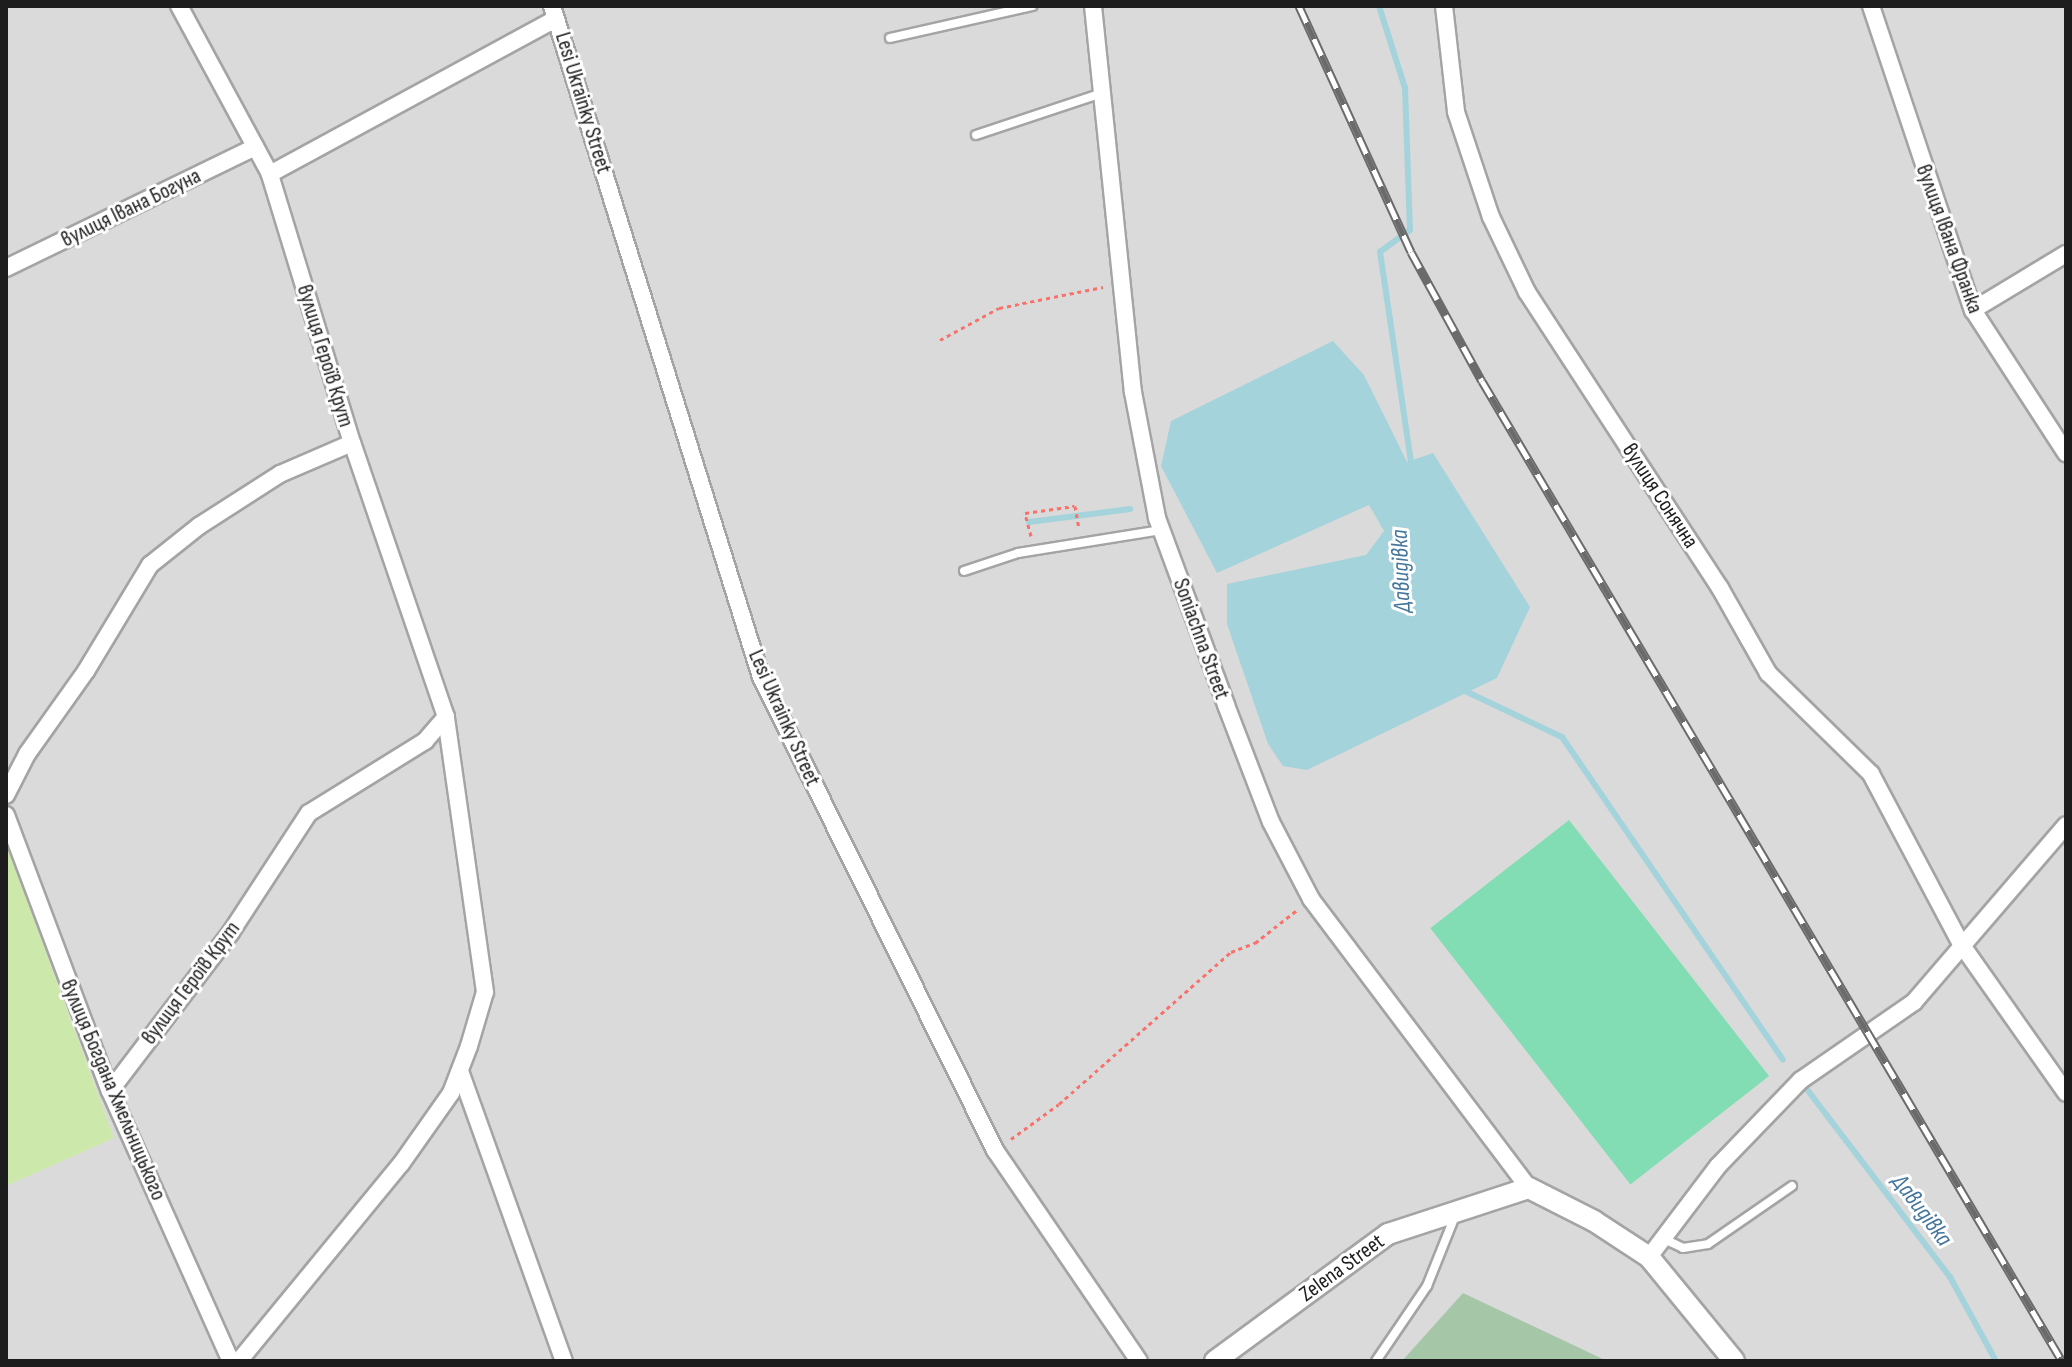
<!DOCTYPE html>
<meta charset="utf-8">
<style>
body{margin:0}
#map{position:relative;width:2072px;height:1367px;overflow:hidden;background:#eeeae3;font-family:"Sofia Sans Condensed",sans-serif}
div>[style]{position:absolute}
.residential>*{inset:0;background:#dbdada}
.grass>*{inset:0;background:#cce8aa}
.cemetery>*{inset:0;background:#a5c7a8}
.pitch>*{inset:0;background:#82ddb4;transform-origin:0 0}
.water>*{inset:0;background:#a4d3dc}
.stream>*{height:6px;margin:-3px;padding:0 3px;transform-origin:3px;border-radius:3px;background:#a4d3dc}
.path>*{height:3px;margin-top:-1.5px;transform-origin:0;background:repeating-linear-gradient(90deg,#f8716b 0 4px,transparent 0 8px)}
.roads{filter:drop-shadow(2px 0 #a4a4a4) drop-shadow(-2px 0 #a4a4a4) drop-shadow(0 2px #a4a4a4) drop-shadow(0 -2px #a4a4a4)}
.service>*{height:8px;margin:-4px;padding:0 4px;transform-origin:4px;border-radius:4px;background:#fff}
.minor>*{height:16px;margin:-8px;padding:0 8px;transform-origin:8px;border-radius:8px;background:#fff}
.tertiary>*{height:20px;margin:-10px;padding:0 10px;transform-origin:10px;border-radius:10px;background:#fff}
.rail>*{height:9px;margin-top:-4.5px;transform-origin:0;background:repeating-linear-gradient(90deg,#fff 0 18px,#6b6b6b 0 36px);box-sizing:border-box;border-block:2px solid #6b6b6b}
span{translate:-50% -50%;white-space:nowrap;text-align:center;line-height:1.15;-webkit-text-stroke:6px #fff;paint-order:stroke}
.street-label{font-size:22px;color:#1d1d1d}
.water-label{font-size:24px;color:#45779c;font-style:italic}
.frame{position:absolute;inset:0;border:8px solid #1d1d1d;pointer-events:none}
</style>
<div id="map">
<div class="residential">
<div style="clip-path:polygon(6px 6px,2066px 6px,2066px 1361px,6px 1361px,6px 1186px,114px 1138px,6px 843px)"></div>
</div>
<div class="grass">
<div style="clip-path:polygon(6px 843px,114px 1138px,6px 1186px)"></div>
</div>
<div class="cemetery">
<div style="clip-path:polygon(1463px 1293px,1607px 1361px,1402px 1361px)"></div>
</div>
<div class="pitch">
<div style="left:1569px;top:820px;width:325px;height:176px;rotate:52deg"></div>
</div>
<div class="water">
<div style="clip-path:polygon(1333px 341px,1364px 375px,1407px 462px,1433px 453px,1530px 607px,1497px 678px,1307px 770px,1283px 766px,1268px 744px,1227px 624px,1227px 584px,1366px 555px,1384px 531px,1369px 505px,1217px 573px,1161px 466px,1171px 421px)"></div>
</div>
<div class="stream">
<div style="left:1379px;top:6px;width:86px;rotate:72.4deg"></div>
<div style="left:1405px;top:88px;width:142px;rotate:88deg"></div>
<div style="left:1410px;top:230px;width:37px;rotate:144deg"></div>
<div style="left:1380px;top:252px;width:219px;rotate:81.6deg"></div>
<div style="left:1029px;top:522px;width:102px;rotate:-7.3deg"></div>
<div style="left:1463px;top:690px;width:110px;rotate:25.4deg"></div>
<div style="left:1562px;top:737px;width:391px;rotate:55.6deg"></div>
<div style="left:1806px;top:1088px;width:238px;rotate:52.7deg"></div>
<div style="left:1950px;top:1277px;width:96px;rotate:61.3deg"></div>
</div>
<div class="path">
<div style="left:940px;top:340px;width:67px;rotate:-28.5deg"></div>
<div style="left:999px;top:308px;width:106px;rotate:-11.4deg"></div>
<div style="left:1031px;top:536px;width:24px;rotate:-105deg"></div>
<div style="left:1025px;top:513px;width:50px;rotate:-8deg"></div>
<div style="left:1075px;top:506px;width:23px;rotate:80deg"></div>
<div style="left:1011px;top:1139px;width:59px;rotate:-36.1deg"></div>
<div style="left:1059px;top:1104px;width:230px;rotate:-41.5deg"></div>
<div style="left:1231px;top:952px;width:26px;rotate:-21deg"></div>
<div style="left:1255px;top:943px;width:53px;rotate:-38.2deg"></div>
</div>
<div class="roads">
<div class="service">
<div style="left:890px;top:38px;width:146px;rotate:-12.7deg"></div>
<div style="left:976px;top:135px;width:133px;rotate:-18.4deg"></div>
<div style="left:964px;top:571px;width:57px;rotate:-18.4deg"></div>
<div style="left:1018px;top:553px;width:145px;rotate:-9.1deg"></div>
<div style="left:1664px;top:1239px;width:21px;rotate:25deg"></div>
<div style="left:1683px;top:1248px;width:25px;rotate:-9deg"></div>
<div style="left:1708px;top:1244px;width:102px;rotate:-34.6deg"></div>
<div style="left:1376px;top:1361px;width:91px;rotate:-55.8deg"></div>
<div style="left:1427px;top:1286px;width:75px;rotate:-68.2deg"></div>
</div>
<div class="minor">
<div style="left:552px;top:6px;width:703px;rotate:72.7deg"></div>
<div style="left:761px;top:677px;width:528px;rotate:63.68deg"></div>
<div style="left:995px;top:1150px;width:255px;rotate:55.7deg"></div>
<div style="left:1093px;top:6px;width:388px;rotate:84.1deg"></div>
<div style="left:1133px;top:392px;width:128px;rotate:79.2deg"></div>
<div style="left:1157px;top:518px;width:199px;rotate:69.7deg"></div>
<div style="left:1226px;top:705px;width:125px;rotate:69deg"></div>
<div style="left:1271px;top:822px;width:87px;rotate:62.5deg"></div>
<div style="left:1311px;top:899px;width:362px;rotate:53deg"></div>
<div style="left:1444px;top:6px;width:107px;rotate:83.5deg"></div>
<div style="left:1456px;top:112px;width:111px;rotate:71.6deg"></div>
<div style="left:1491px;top:217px;width:83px;rotate:64.4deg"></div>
<div style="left:1527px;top:292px;width:353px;rotate:56.9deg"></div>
<div style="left:1720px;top:588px;width:98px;rotate:60.5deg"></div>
<div style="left:1768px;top:673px;width:144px;rotate:44.4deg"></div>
<div style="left:1871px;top:774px;width:192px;rotate:62.1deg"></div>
<div style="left:1961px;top:944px;width:182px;rotate:54.8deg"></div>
<div style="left:1871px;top:6px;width:321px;rotate:71.5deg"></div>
<div style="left:1973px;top:310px;width:171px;rotate:57deg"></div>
<div style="left:270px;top:174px;width:325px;rotate:-28.5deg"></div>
<div style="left:6px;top:268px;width:277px;rotate:-25.9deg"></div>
<div style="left:1973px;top:310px;width:109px;rotate:-31.1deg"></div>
<div style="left:6px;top:795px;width:46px;rotate:-62.9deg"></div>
<div style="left:27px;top:754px;width:102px;rotate:-54.6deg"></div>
<div style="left:86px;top:671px;width:124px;rotate:-58.9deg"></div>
<div style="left:150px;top:565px;width:63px;rotate:-38.5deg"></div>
<div style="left:199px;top:526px;width:96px;rotate:-32.7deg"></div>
<div style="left:280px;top:474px;width:78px;rotate:-23.3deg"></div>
<div style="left:6px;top:815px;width:295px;rotate:69.4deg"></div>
<div style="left:110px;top:1091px;width:296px;rotate:65.9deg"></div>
<div style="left:460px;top:1071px;width:308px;rotate:70.3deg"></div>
<div style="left:110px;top:1091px;width:200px;rotate:-52.7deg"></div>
<div style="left:231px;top:932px;width:142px;rotate:-56.8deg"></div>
<div style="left:309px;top:813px;width:137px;rotate:-31.8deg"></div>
<div style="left:425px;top:741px;width:32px;rotate:-49deg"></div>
<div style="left:446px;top:717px;width:290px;rotate:-108.9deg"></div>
<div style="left:352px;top:443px;width:281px;rotate:-107deg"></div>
<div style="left:270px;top:174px;width:191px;rotate:-118.4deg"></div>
<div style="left:1649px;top:1257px;width:114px;rotate:-52.8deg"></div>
<div style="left:1718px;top:1166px;width:120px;rotate:-46deg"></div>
<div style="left:1801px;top:1080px;width:137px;rotate:-34.6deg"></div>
<div style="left:1914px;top:1002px;width:233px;rotate:-49.3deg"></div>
<div style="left:239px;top:1361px;width:255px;rotate:-50.6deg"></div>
<div style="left:401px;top:1164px;width:87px;rotate:-54.8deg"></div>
<div style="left:451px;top:1093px;width:50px;rotate:-69deg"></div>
<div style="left:469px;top:1046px;width:56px;rotate:-73.5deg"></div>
<div style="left:485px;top:992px;width:278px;rotate:-98.1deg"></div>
</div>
<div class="tertiary">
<div style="left:1215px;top:1361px;width:215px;rotate:-36.3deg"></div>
<div style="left:1388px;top:1234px;width:148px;rotate:-18.1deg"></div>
<div style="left:1529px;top:1188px;width:73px;rotate:26.9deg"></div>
<div style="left:1594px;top:1221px;width:66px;rotate:33.2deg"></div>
<div style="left:1649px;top:1257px;width:134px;rotate:50.7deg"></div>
</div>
</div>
<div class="rail">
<div style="left:1299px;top:6px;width:270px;rotate:65.5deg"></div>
<div style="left:1411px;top:252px;width:147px;rotate:61.2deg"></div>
<div style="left:1482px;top:381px;width:1139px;rotate:59.38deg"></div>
</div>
<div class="street-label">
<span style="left:583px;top:103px;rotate:73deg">Lesi Ukrainky Street</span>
<span style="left:131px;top:208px;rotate:-26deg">вулиця Івана Богуна</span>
<span style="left:1949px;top:239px;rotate:70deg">вулиця Івана Франка</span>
<span style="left:325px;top:356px;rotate:73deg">вулиця Героїв Крут</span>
<span style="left:1660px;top:496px;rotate:57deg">вулиця Сонячна</span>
<span style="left:1201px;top:639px;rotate:70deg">Soniachna Street</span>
<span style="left:784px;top:718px;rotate:66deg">Lesi Ukrainky Street</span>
<span style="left:191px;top:983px;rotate:-53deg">вулиця Героїв Крут</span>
<span style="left:113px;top:1090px;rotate:67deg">вулиця Богдана Хмельницького</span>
<span style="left:1342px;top:1268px;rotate:-36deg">Zelena Street</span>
</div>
<div class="water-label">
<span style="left:1401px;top:571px;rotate:-92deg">Давидівка</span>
<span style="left:1922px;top:1210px;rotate:53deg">Давидівка</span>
</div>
<div class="frame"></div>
</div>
